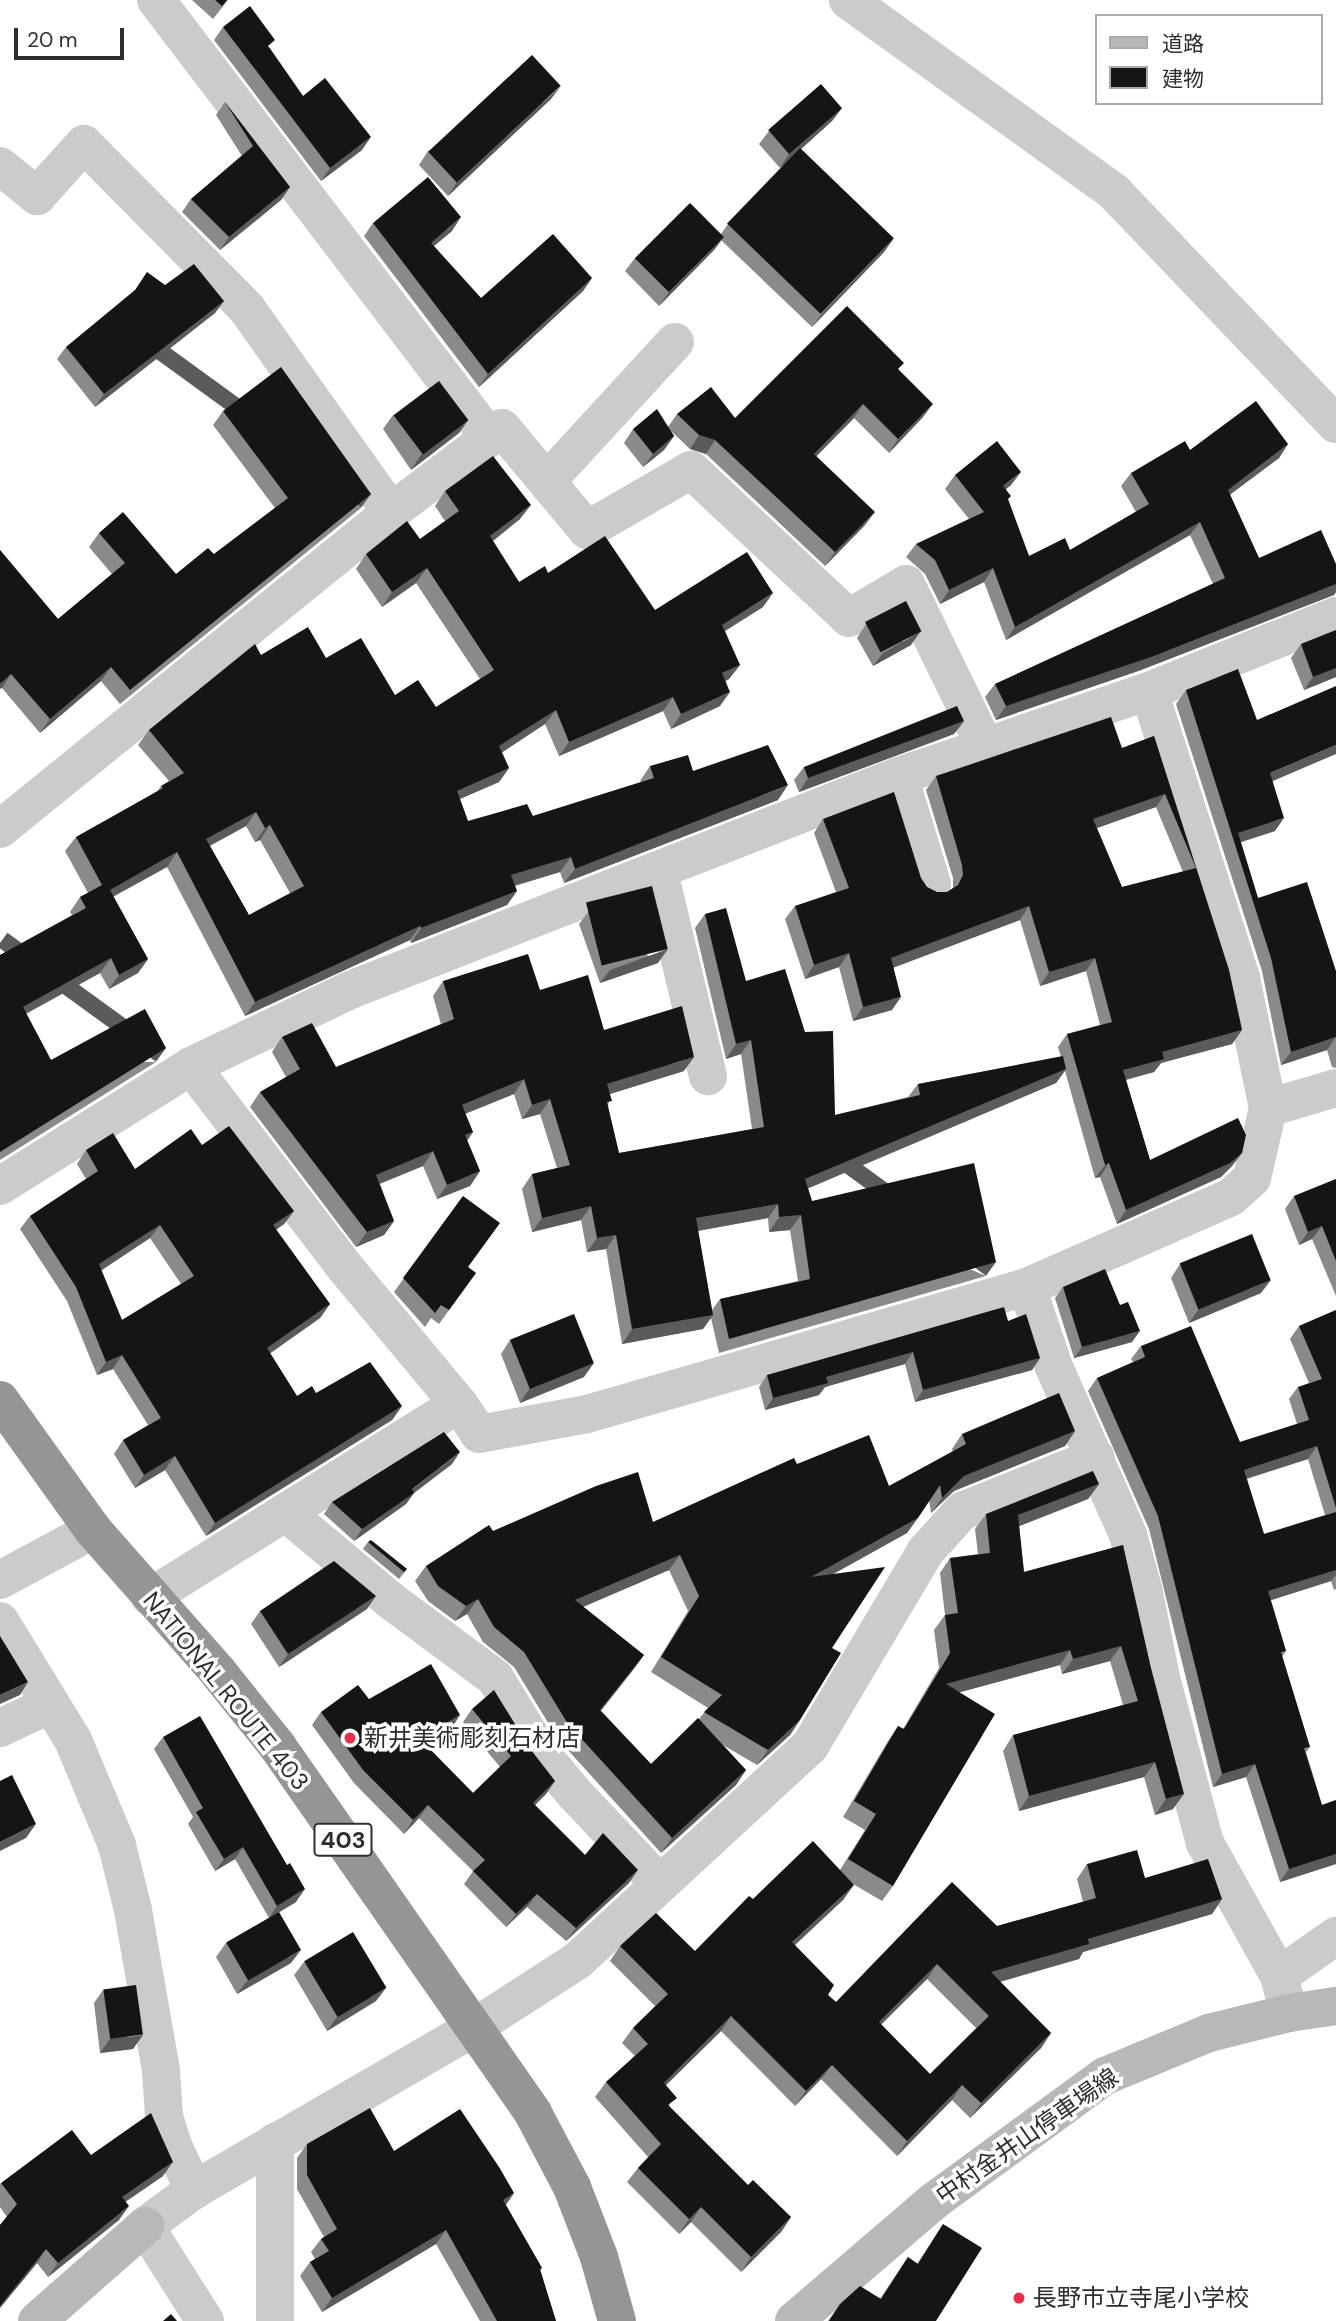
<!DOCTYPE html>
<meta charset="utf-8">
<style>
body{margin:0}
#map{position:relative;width:1336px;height:2321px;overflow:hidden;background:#fff;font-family:"DM Sans","Noto Sans JP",sans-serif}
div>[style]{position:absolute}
.street>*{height:38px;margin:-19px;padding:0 19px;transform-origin:19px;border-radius:19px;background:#cbcbcb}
.secondary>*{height:38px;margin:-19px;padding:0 19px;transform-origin:19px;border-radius:19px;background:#b8b8b8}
.highway>*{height:38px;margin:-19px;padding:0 19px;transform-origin:19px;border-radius:19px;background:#959595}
.wall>*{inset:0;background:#8a8a8a}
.shaded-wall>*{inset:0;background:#5b5b5b;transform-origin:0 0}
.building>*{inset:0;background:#151515;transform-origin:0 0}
.dots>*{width:19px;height:19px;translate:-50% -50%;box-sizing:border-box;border:4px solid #fff;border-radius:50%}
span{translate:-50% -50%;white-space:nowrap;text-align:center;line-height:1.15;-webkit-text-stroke:7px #fff;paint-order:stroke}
.shield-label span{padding:2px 5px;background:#fff;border:2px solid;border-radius:5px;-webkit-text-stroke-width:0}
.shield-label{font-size:23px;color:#2e2e2e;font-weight:700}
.street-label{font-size:24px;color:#2e2e2e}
.poi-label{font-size:24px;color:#2e2e2e}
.left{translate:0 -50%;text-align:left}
.legend{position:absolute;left:1095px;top:14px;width:228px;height:91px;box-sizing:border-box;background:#fff;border:2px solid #ababab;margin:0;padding:9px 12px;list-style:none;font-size:21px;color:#2e2e2e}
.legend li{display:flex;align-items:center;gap:14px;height:35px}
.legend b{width:35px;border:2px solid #ababab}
.scale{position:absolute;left:14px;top:28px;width:110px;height:32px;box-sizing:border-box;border:4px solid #2e2e2e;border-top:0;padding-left:9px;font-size:21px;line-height:24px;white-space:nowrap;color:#2e2e2e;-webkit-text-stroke:5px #fff;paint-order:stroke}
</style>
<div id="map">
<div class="street">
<div style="left:156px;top:0;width:549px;rotate:52.69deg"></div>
<div style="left:848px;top:0;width:328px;rotate:35.8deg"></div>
<div style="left:1114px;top:192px;width:321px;rotate:46.3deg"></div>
<div style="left:0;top:166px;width:48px;rotate:39deg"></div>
<div style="left:37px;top:196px;width:70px;rotate:-47.9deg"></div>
<div style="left:84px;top:144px;width:232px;rotate:45.3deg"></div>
<div style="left:247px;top:309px;width:249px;rotate:54.6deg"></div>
<div style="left:547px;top:481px;width:189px;rotate:-47.4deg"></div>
<div style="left:1149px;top:691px;width:301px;rotate:72.2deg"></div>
<div style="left:1241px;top:978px;width:133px;rotate:78.3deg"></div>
<div style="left:899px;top:776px;width:113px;rotate:73deg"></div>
<div style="left:0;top:829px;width:503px;rotate:-39.03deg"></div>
<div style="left:391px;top:512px;width:139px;rotate:-37.1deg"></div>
<div style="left:502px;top:428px;width:133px;rotate:50.2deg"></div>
<div style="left:587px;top:530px;width:120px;rotate:-30deg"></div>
<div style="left:691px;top:470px;width:216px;rotate:43.1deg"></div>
<div style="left:849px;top:618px;width:66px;rotate:-30.8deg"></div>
<div style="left:906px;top:584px;width:181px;rotate:64.1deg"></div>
<div style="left:659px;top:872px;width:210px;rotate:76.5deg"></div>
<div style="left:191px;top:1066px;width:250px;rotate:52.6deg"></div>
<div style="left:343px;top:1265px;width:181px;rotate:50.2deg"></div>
<div style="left:0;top:1186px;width:226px;rotate:-32.1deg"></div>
<div style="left:191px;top:1066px;width:176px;rotate:-25.5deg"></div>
<div style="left:350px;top:990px;width:589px;rotate:-21.3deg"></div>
<div style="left:899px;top:776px;width:264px;rotate:-18.8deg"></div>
<div style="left:1149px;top:691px;width:201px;rotate:-21.9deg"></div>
<div style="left:1027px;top:1287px;width:84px;rotate:71.4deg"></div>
<div style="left:1054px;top:1367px;width:184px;rotate:66.2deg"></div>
<div style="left:1128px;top:1535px;width:55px;rotate:74.2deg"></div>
<div style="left:1143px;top:1588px;width:92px;rotate:78.7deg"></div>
<div style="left:1161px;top:1678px;width:171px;rotate:75.1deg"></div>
<div style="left:1205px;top:1843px;width:152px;rotate:60.9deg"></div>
<div style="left:1279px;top:1976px;width:38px;rotate:75deg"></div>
<div style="left:285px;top:1512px;width:137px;rotate:40deg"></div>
<div style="left:390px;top:1600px;width:131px;rotate:36.6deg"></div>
<div style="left:495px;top:1678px;width:87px;rotate:58.7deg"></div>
<div style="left:540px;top:1752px;width:53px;rotate:50.3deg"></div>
<div style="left:574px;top:1793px;width:125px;rotate:46.6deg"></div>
<div style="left:0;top:1580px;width:106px;rotate:-28.3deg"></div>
<div style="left:150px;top:1597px;width:364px;rotate:-32deg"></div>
<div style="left:459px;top:1404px;width:36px;rotate:56deg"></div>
<div style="left:479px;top:1434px;width:110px;rotate:-10.5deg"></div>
<div style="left:587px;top:1414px;width:458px;rotate:-16.1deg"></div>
<div style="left:1027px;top:1287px;width:223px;rotate:-23.8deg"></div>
<div style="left:1231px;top:1197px;width:28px;rotate:-42deg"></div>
<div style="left:1252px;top:1178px;width:72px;rotate:-77.1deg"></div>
<div style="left:1268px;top:1108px;width:71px;rotate:-16.4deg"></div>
<div style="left:0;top:1621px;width:140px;rotate:58.5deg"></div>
<div style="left:73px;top:1740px;width:114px;rotate:67.3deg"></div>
<div style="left:117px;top:1845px;width:67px;rotate:76.2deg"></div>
<div style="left:133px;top:1910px;width:163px;rotate:80.1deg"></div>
<div style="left:161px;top:2071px;width:45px;rotate:86.2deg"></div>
<div style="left:164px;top:2116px;width:34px;rotate:73deg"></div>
<div style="left:174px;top:2148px;width:47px;rotate:64.5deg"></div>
<div style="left:0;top:1728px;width:56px;rotate:-25.2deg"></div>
<div style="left:1279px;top:1976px;width:70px;rotate:-35.1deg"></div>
<div style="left:275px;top:2142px;width:179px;rotate:90deg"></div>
<div style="left:205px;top:2321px;width:112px;rotate:-122.3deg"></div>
<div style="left:145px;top:2226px;width:61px;rotate:-36.3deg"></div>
<div style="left:194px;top:2190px;width:323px;rotate:-30.1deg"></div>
<div style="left:473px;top:2028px;width:124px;rotate:-32.8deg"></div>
<div style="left:577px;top:1961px;width:317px;rotate:-42.7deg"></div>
<div style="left:810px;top:1746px;width:226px;rotate:-59.3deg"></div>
<div style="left:925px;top:1552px;width:55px;rotate:-47.9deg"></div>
<div style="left:962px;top:1511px;width:144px;rotate:-21.9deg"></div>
</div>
<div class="secondary">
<div style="left:37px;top:2321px;width:144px;rotate:-41.3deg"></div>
<div style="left:794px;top:2321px;width:184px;rotate:-40.6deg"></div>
<div style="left:934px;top:2201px;width:212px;rotate:-36.2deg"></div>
<div style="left:1105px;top:2076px;width:113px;rotate:-22.5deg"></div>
<div style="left:1209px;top:2033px;width:82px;rotate:-14deg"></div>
<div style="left:1289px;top:2013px;width:48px;rotate:-8.5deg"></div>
</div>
<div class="highway">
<div style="left:0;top:1400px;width:160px;rotate:54.4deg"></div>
<div style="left:93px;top:1530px;width:189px;rotate:48.6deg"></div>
<div style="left:218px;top:1672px;width:96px;rotate:51.3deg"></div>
<div style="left:278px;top:1747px;width:446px;rotate:55.1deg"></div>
<div style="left:533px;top:2113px;width:84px;rotate:62.2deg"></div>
<div style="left:572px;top:2187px;width:75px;rotate:68.9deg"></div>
<div style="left:599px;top:2257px;width:66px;rotate:74.3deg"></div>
</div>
<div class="wall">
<div style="clip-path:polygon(192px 0,228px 0,213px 19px)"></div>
<div style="clip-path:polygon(223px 27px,270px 48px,303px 96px,362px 150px,321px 181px,214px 40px)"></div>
<div style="clip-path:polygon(551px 99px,448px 196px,419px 165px,428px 151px)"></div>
<div style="clip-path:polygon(225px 102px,290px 187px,281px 200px,220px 250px,182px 212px,191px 199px,242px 156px,216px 115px)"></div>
<div style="clip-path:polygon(842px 108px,832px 121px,801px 149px,894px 238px,884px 252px,812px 327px,721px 240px,714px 250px,659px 306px,625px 271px,635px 258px,721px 234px,728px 224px,791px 158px,780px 168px,759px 144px,769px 131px)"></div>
<div style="clip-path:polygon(373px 223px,452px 231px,434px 246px,481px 298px,592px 278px,583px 291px,479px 387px,364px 236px)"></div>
<div style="clip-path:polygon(165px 285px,224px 301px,215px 313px,95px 407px,57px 359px,66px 347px)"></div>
<div style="clip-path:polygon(899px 370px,923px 417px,889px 453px,854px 418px,816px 456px,865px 525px,825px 566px,706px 454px,690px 449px,671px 431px,674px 436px,664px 450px,643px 467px,624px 443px,633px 429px,668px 427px,677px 414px,735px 418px)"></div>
<div style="clip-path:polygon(223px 411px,361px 508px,120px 704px,101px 681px,40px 733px,2px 688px,0 550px,58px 619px,112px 574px,89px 547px,99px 533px,176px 574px,214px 554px,275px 508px,213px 425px)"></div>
<div style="clip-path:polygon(393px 415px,468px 420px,459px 433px,411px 470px,383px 429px)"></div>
<div style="clip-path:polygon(1288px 444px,1279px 458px,1230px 495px,1259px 558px,1336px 564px,1336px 592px,1334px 595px,1141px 670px,996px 720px,985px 697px,995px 684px,1213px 584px,1190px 535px,1006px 640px,984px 582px,940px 604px,925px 574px,906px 557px,916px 544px,969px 519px,945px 489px,955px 475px,1011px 485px,1006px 489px,1008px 500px,1029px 556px,1070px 550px,1136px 512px,1121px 486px,1131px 473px,1190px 450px)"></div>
<div style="clip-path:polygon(evenodd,445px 491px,520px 519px,493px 541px,519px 582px,548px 573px,655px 610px,763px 607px,725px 631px,740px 665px,729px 679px,726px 681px,720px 706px,671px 729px,663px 711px,559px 756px,545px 724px,502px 752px,509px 768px,499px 782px,460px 799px,468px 821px,533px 816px,641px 782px,640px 781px,650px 766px,693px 771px,778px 800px,564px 883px,560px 872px,515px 886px,517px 891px,507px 905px,411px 943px,410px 940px,245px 1016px,167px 867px,113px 897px,148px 959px,138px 973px,109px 989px,100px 973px,26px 1014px,51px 1060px,156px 1062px,0 1160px,0 955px,72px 915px,70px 912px,80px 897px,88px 893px,65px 851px,76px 837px,157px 792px,161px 786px,169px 781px,138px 745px,149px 730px,261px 655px,326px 658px,395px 695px,436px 707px,480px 679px,416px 583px,382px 607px,356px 569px,366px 554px,420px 539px,445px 521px,435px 506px,445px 491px,246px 826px,255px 842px,260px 840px,290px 893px,249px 915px,210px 846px,246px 826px)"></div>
<div style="clip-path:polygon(866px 624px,911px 645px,873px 666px,857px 638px)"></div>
<div style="clip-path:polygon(1336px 630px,1336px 677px,1304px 690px,1291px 658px,1301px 644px)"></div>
<div style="clip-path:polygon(1186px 690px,1273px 781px,1275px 831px,1241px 842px,1258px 898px,1336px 971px,1336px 1068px,1332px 1067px,1327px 1050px,1281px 1065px,1262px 971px,1176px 704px)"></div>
<div style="clip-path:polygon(964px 721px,954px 734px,799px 792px,794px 780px,804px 767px)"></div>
<div style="clip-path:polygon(evenodd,1154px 736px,1229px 970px,1242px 1030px,1232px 1044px,1161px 1063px,1154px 1072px,1126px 1080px,1150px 1160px,1242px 1153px,1232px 1166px,1221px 1177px,1117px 1224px,1100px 1177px,1095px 1178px,1065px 1071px,1056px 1083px,808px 1188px,812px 1201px,986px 1276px,719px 1353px,711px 1318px,703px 1329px,622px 1344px,606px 1249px,587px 1252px,581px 1220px,532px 1232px,522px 1189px,532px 1174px,557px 1168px,540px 1114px,522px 1119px,514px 1094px,465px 1114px,473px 1132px,467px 1140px,480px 1171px,470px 1186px,437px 1199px,423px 1166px,380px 1184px,394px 1221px,384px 1235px,356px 1247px,250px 1107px,260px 1092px,286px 1077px,272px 1052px,282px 1037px,336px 1067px,441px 1024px,433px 996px,443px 981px,540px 990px,604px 1030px,684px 1071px,610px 1094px,608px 1107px,619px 1153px,752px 1129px,741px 1054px,726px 1059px,695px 928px,705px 914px,746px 981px,805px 1032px,835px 1115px,908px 1097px,918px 1084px,1061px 1057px,1058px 1047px,1067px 1034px,1100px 1025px,1086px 971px,1040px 986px,1020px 920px,894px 967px,892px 1010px,853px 1021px,839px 967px,805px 979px,785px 919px,795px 906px,836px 892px,814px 833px,823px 819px,921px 878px,927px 887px,937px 892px,947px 892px,953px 888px,953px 878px,926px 790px,936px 776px,1122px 748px,1154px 736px,1156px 807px,1183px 872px,1122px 887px,1097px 828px,1156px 807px,1154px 736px,768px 1218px,769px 1232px,790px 1230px,798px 1281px,720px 1299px,712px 1310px,698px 1231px,768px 1218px)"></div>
<div style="clip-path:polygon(589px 911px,658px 963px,600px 983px,579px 924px)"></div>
<div style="clip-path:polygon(evenodd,202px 1145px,294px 1211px,284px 1224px,276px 1230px,330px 1304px,320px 1318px,270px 1353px,297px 1396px,316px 1393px,402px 1406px,392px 1420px,206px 1536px,165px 1470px,135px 1488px,114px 1454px,123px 1440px,148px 1425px,113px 1369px,97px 1375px,67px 1301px,20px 1229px,30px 1216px,86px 1179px,77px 1164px,86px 1150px,135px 1169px,202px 1145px,150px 1238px,181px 1284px,122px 1320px,101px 1270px,150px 1238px)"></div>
<div style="clip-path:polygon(1336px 1179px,1336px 1296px,1312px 1239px,1299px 1245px,1285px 1209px,1294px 1196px)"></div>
<div style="clip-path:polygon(463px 1196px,468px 1267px,476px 1273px,439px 1324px,431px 1318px,425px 1327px,394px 1292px)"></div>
<div style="clip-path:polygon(1180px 1264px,1261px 1293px,1189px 1323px,1171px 1278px)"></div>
<div style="clip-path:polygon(1063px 1287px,1120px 1305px,1132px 1342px,1074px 1358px,1055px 1298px)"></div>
<div style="clip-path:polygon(evenodd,1336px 1310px,1336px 1589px,1334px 1590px,1331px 1581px,1271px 1600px,1286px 1651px,1282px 1657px,1310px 1747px,1306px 1752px,1322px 1805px,1336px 1800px,1336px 1864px,1280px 1882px,1246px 1777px,1213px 1787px,1149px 1529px,1088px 1391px,1097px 1378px,1133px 1362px,1131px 1359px,1141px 1346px,1240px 1442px,1297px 1424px,1289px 1399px,1298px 1387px,1309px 1383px,1290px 1339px,1299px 1326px,1336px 1310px,1308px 1459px,1325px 1515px,1264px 1534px,1247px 1479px,1308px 1459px)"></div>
<div style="clip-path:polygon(1008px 1321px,1040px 1358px,1032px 1370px,915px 1402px,905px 1364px,825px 1387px,819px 1395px,765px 1410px,759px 1387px,767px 1375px)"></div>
<div style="clip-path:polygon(510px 1340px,584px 1377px,520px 1403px,501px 1354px)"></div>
<div style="clip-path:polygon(evenodd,1075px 1431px,1065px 1446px,954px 1491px,931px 1513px,929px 1500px,907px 1533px,833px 1574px,832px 1648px,800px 1720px,790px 1735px,757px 1765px,723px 1745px,746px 1770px,736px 1785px,661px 1853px,558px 1739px,514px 1667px,483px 1642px,467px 1614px,455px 1621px,428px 1601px,415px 1581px,426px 1566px,493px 1531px,653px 1522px,797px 1464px,889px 1486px,953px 1452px,952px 1449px,962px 1434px,1075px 1431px,669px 1570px,688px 1611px,651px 1672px,708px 1708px,699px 1719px,651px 1764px,601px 1711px,633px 1670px,644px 1655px,583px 1607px,669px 1570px)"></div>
<div style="clip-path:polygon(452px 1464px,414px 1493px,406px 1504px,354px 1541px,324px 1514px,332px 1502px)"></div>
<div style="clip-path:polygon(evenodd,1099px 1484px,1088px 1499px,1019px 1526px,1024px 1572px,1123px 1545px,1173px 1809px,1155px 1815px,1144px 1777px,1019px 1811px,1003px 1751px,1013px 1735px,1123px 1705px,1110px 1661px,1062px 1674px,1060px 1665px,960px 1692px,893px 1886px,882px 1901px,853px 1884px,843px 1900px,795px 1945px,828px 1995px,836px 2002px,997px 1926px,1083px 1902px,1077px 1879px,1087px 1864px,1145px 1878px,1222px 1899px,1212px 1914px,1083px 1952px,1079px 1959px,1000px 1982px,1051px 2033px,1041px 2048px,970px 2118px,952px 2100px,897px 2156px,821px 2079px,795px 2106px,721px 2031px,666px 2085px,670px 2107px,748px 2185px,791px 2217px,781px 2232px,741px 2272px,691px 2222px,679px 2234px,627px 2182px,638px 2168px,648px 2157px,595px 2097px,606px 2082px,635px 2056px,622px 2043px,633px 2028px,655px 2006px,610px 1961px,620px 1946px,695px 1951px,753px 1899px,840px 1870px,865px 1830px,843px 1817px,888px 1741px,898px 1726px,903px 1729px,939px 1668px,934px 1630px,945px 1615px,940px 1573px,950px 1558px,978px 1554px,975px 1529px,986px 1514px,1099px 1484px,927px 1979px,976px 2028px,930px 2074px,881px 2025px,927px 1979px)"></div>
<div style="clip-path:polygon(368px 1542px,407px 1569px,399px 1579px,363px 1549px)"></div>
<div style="clip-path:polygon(367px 1609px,279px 1667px,251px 1624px,260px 1611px)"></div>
<div style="clip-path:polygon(369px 1699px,451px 1729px,425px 1744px,473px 1793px,500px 1767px,463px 1722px,472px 1709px,531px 1750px,555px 1781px,546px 1794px,535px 1805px,585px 1855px,629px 1883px,566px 1941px,527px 1907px,506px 1927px,464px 1884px,473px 1871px,419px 1818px,404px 1834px,354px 1783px,312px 1725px,321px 1712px)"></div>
<div style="clip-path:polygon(163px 1737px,296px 1902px,275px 1915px,291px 1963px,237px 1994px,216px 1957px,226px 1943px,269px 1918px,235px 1859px,215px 1871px,188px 1824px,193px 1817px,154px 1749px)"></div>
<div style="clip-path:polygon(304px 1962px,376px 2001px,327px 2031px,294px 1975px)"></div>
<div style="clip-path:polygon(103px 1990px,133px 2049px,100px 2053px,94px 2003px)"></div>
<div style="clip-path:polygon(307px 2144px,394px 2151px,514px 2193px,506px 2205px,542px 2268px,540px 2271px,556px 2321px,480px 2321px,436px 2244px,322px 2312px,300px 2276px,310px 2262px,315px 2259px,311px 2252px,321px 2239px,324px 2237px,297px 2189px,297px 2158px)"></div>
<div style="clip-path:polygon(91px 2155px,163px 2176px,125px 2202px,119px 2220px,48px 2277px,37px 2263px,0 2308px,0 2225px,7px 2217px,0 2207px,0 2184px,1px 2183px)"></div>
<div style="clip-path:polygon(943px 2224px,936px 2321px,828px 2321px,840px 2304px,880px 2299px,908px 2257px,917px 2264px)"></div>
</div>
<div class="shaded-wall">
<div style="clip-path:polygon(561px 86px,551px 99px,448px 196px,457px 182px)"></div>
<div style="clip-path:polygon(842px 108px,832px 121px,780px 168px,789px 154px)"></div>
<div style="clip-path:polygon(371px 137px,362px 150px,321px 181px,330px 168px)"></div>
<div style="clip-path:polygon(290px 187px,281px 200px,220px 250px,229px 237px)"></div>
<div style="clip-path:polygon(461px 217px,452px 231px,422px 256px,431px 243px)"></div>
<div style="clip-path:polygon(724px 237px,714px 250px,659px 306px,669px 292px)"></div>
<div style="clip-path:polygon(894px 238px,884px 252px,812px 327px,822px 314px)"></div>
<div style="clip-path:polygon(592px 278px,583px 291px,479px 387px,488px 374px)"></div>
<div style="clip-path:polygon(224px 301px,215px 313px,95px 407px,104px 394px)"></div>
<div style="clip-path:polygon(863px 404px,854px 418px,805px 468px,814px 454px)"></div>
<div style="clip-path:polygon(933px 404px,923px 417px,889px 453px,898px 439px)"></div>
<div style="clip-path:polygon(468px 420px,459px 433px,411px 470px,420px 456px)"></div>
<div style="clip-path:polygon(699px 435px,715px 440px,706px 454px,690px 449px)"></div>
<div style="clip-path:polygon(674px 436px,664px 450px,643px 467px,653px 454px)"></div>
<div style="clip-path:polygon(1288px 444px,1279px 458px,1218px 503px,1228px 490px)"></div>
<div style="clip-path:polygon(1021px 472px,1011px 485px,994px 499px,1003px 486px)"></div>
<div style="left:371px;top:494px;width:17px;height:311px;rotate:126deg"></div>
<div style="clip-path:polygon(531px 505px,520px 519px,480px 551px,490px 536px)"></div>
<div style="clip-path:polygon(875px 512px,865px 525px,825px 566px,835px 552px)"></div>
<div style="clip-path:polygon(1200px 522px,1190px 535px,1006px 640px,1015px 627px)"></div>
<div style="clip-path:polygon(427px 568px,416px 583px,382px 607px,392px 592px)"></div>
<div style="clip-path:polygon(993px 568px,984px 582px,940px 604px,949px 590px)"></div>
<div style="clip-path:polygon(1336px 584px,1336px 592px,1334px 595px,1141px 670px,996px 720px,1006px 706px)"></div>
<div style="clip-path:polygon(773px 593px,763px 607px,712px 639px,722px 625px)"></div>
<div style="clip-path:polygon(921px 631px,911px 645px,873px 666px,883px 653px)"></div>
<div style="clip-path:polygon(740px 665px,729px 679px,712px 687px,722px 673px)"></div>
<div style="clip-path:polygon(111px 667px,101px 681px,40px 733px,50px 719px)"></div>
<div style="clip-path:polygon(1336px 668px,1336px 677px,1304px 690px,1313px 677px)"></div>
<div style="clip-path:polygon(11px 674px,2px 688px,0 689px,0 684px)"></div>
<div style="clip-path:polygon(730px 692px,720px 706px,671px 729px,681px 714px)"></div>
<div style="clip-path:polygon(673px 697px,663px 711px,559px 756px,569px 742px)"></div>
<div style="clip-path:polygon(556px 710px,545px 724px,489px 761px,499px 746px)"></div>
<div style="clip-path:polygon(964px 721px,954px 734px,799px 792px,808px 778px)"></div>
<div style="clip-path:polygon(1336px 745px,1336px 754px,1261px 786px,1270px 773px)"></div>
<div style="clip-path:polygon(509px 768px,499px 782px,446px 805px,457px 791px)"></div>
<div style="clip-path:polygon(788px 785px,778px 800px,564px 883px,575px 869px)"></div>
<div style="clip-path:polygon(1165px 794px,1156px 807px,1083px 833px,1093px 819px)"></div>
<div style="clip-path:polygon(256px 812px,246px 826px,196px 853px,206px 839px)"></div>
<div style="clip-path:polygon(1284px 818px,1275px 831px,1235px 844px,1238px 833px)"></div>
<div style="clip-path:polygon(270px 825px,260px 840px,255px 842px,265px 828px)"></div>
<div style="clip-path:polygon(177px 852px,167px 867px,99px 904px,110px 890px)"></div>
<div style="clip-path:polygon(571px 857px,560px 872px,500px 890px,511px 875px)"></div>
<div style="clip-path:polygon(517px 891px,507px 905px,411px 943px,421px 928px)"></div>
<div style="clip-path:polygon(1029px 906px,1020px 920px,882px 972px,891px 958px)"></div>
<div style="clip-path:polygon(420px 926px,410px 940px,245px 1016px,255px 1002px)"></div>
<div style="clip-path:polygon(668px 949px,658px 963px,600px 983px,610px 970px)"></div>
<div style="clip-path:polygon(849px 953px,839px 967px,805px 979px,814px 965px)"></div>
<div style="clip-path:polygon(111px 958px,100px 973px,12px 1021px,23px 1007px)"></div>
<div style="clip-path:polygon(1095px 958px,1086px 971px,1040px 986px,1049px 972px)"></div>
<div style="clip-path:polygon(148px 959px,138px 973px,109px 989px,119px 975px)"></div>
<div style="clip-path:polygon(901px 997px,892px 1010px,853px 1021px,863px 1007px)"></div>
<div style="clip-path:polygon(1242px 1030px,1232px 1044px,1161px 1063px,1154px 1072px,1113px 1083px,1123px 1070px,1162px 1052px)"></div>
<div style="clip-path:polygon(1336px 1037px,1327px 1050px,1281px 1065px,1291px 1052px)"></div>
<div style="clip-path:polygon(751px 1040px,741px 1054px,726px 1059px,736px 1044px)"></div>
<div style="left:166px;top:1048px;width:17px;height:196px;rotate:126deg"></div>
<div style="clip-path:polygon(694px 1057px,684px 1071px,597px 1098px,607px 1084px)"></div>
<div style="clip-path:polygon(1066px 1069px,1056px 1083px,795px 1194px,805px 1179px)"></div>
<div style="clip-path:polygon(524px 1079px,514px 1094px,452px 1119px,462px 1105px)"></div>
<div style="clip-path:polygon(550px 1099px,540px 1114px,522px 1119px,532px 1105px)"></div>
<div style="clip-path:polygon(473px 1132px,463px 1147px,465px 1135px)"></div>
<div style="clip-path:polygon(433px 1151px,423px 1166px,366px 1189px,376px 1175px)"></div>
<div style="clip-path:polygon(1242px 1153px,1232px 1166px,1221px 1177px,1117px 1224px,1126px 1210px)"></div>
<div style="clip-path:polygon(1109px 1163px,1100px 1177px,1095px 1178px,1105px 1165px)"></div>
<div style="clip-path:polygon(480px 1171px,470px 1186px,437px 1199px,447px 1185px)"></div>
<div style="clip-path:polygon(778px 1204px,768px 1218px,686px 1233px,696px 1218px)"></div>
<div style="clip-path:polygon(591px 1206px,581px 1220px,532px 1232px,542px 1218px)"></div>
<div style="clip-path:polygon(294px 1211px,284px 1224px,264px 1238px,273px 1225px)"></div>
<div style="clip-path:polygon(801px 1215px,790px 1230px,769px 1232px,779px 1217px)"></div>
<div style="clip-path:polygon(394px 1221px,384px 1235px,356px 1247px,367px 1232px)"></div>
<div style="clip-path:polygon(160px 1225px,150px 1238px,90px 1278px,99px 1264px)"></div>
<div style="clip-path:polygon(1322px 1226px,1312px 1239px,1299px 1245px,1308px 1232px)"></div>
<div style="clip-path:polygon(616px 1235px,606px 1249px,587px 1252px,597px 1238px)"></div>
<div style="left:996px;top:1262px;width:17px;height:278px;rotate:126deg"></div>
<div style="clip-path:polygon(1271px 1280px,1261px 1293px,1189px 1323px,1199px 1309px)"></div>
<div style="clip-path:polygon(330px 1304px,320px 1318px,258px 1362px,267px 1348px)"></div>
<div style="clip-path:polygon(713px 1315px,703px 1329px,622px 1344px,632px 1329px)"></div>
<div style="clip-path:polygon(1140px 1331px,1132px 1342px,1074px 1358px,1082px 1347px)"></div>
<div style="clip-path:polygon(913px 1352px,905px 1364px,825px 1387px,819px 1395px,765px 1410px,773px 1398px,826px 1377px)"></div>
<div style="clip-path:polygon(122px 1355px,113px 1369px,97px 1375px,106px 1362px)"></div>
<div style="clip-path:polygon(1040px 1358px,1032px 1370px,915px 1402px,923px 1390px)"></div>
<div style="clip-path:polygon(594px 1363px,584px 1377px,520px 1403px,529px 1389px)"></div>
<div style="clip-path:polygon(402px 1406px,392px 1420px,206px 1536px,215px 1523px)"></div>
<div style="clip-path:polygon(1075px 1431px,1065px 1446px,954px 1491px,931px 1513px,942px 1498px,964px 1476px)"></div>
<div style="clip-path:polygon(1317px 1446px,1308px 1459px,1235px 1482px,1244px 1470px)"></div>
<div style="clip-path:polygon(460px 1452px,452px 1464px,414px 1493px,406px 1504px,354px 1541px,362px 1529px)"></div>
<div style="clip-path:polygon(175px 1456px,165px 1470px,135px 1488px,144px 1475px)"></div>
<div style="clip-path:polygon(1099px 1484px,1088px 1499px,1007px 1531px,1018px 1515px)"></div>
<div style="clip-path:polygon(918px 1518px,907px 1533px,801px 1592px,811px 1577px)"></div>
<div style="clip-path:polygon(680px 1555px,669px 1570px,564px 1615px,575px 1600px)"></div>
<div style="clip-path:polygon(1336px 1570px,1336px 1575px,1331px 1581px,1259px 1604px,1268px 1591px)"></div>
<div style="clip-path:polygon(376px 1596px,367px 1609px,279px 1667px,288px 1654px)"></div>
<div style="clip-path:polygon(478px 1599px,467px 1614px,455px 1621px,466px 1606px)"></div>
<div style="clip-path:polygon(1121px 1646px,1110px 1661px,1062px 1674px,1073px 1659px)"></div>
<div style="clip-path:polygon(1070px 1650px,1060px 1665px,935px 1699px,946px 1684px)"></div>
<div style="clip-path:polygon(644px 1655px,633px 1670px,589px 1725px,600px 1710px)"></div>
<div style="clip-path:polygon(28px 1682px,20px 1695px,0 1704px,0 1695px)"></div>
<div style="clip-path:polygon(460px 1715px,451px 1729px,411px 1752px,420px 1739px)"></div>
<div style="clip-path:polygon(800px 1720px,790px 1735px,757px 1765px,768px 1750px)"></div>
<div style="clip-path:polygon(1155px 1762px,1144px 1777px,1019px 1811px,1029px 1796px)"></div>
<div style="clip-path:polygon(1255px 1764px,1246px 1777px,1213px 1787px,1222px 1774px)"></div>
<div style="clip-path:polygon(746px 1770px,736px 1785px,661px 1853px,672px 1838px)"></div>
<div style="clip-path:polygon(555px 1781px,546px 1794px,524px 1816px,533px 1803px)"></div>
<div style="clip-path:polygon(1184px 1794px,1173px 1809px,1155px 1815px,1166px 1799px)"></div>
<div style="clip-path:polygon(428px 1805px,419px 1818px,404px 1834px,413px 1820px)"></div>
<div style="clip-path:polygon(36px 1824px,26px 1838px,0 1851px,0 1842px)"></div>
<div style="clip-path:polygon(243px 1847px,235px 1859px,215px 1871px,224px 1859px)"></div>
<div style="clip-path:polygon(1336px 1854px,1336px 1864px,1280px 1882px,1289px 1869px)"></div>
<div style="clip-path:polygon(638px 1870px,629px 1883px,566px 1941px,576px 1928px)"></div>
<div style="clip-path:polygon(854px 1885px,843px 1900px,782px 1957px,792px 1942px)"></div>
<div style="clip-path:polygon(305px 1889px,296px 1902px,269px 1918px,277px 1906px)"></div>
<div style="clip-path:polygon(537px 1894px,527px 1907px,506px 1927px,516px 1914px)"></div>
<div style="clip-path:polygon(1222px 1899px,1212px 1914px,1083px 1952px,1079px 1959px,981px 1987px,991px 1972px,1088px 1939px)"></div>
<div style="clip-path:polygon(301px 1950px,291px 1963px,237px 1994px,247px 1981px)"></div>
<div style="clip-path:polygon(937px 1964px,927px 1979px,868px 2037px,879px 2022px)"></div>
<div style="clip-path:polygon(386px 1988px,376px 2001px,327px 2031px,337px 2017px)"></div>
<div style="clip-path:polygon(731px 2016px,721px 2031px,653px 2098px,664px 2083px)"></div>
<div style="clip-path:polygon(1051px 2033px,1041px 2048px,970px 2118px,981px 2103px)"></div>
<div style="clip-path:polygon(143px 2035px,133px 2049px,100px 2053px,110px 2039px)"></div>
<div style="clip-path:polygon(832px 2065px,821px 2079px,795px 2106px,806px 2091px)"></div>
<div style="clip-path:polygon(962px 2085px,952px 2100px,897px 2156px,907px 2141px)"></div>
<div style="clip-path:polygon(173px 2162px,163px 2176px,112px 2211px,122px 2197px)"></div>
<div style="clip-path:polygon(514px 2193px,504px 2207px,503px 2200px)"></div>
<div style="clip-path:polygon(129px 2206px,119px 2220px,48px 2277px,58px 2263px)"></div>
<div style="clip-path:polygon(701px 2207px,691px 2222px,679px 2234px,689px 2219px)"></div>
<div style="clip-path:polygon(791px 2217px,781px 2232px,741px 2272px,751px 2257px)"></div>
<div style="clip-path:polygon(446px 2230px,436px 2244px,322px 2312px,332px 2298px)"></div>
<div style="clip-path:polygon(46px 2249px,37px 2263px,0 2308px,0 2306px)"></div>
</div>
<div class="building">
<div style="clip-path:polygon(215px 0,227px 0,222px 6px)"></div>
<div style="clip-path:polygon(250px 6px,275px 40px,268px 46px,303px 96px,325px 78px,371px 137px,330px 168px,223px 27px)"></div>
<div style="left:532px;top:55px;width:42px;height:142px;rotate:47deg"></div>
<div style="left:821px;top:84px;width:32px;height:70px;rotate:49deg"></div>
<div style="clip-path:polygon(225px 102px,290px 187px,229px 237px,191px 199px,253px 146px)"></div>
<div style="left:800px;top:148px;width:130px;height:105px;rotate:44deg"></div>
<div style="clip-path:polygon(428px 177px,461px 217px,431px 243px,481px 298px,553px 234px,592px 278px,488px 374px,373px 223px)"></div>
<div style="left:690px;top:203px;width:48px;height:78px;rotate:45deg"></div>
<div style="clip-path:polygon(194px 264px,224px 301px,104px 394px,66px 347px,135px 290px,147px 272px,165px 285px)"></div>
<div style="clip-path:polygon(847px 306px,904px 363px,898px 369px,933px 404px,898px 439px,863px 404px,814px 454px,875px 512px,835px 552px,715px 440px,699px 435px,677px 414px,711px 387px,735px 418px)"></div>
<div style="clip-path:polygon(281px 367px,371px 494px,130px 690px,111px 667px,50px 719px,11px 674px,0 684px,0 550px,58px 619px,125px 563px,99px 533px,123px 512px,176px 574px,208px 548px,214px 554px,288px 498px,223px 411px)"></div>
<div style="left:439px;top:381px;width:49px;height:57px;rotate:53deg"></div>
<div style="clip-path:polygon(1256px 401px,1288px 444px,1228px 490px,1259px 558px,1321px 530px,1336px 564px,1336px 584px,1151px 657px,1006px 706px,995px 684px,1225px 578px,1200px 522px,1015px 627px,993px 568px,949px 590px,935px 560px,916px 544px,984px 512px,955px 475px,997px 441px,1021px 472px,1003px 486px,1011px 496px,1008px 499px,1029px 556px,1065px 538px,1070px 550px,1149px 504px,1131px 473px,1185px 441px,1190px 450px)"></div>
<div style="clip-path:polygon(657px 409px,674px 436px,653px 454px,633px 429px)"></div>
<div style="clip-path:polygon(evenodd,493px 456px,531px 505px,490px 536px,519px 582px,545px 566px,548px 573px,605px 536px,655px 610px,747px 552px,773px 593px,722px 625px,740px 665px,722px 673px,730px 692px,681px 714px,673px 697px,569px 742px,556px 710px,499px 746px,509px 768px,457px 791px,468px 821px,527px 804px,533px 816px,654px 778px,650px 766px,688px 755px,693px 771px,768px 745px,788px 785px,575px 869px,571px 857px,511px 875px,517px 891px,421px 928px,420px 926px,255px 1002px,177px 852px,110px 890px,148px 959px,119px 975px,111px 958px,23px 1007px,51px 1060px,145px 1009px,166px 1048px,0 1152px,0 955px,86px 908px,80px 897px,102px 885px,76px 837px,163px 788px,161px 786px,184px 773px,149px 730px,255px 644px,261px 655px,308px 627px,326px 658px,361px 638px,395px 695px,418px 680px,436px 707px,494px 670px,427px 568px,392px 592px,366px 554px,407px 521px,420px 539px,459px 511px,445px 491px,493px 456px,256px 812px,265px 828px,270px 825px,304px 886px,249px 915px,206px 839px,256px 812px)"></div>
<div style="left:906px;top:601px;width:34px;height:46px;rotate:63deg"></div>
<div style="clip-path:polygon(1336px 630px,1336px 668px,1313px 677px,1301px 644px)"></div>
<div style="clip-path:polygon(1238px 669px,1257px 720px,1336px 686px,1336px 745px,1270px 773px,1284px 818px,1238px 833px,1258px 898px,1307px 882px,1336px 971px,1336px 1037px,1291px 1052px,1271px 958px,1186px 690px)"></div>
<div style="clip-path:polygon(957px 706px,964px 721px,808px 778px,804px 767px)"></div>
<div style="clip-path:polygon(evenodd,1111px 717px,1122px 748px,1154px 736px,1229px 970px,1242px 1030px,1162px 1052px,1164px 1059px,1123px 1070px,1150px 1160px,1238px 1118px,1246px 1135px,1242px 1153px,1230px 1163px,1126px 1210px,1109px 1163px,1105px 1165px,1067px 1034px,1112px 1022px,1095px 958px,1049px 972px,1029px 906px,891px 958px,901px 997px,863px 1007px,849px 953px,814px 965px,795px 906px,849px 888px,823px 819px,894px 792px,921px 878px,927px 887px,937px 892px,947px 892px,958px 885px,963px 875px,962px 865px,936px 776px,1111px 717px,1165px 794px,1196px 868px,1122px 887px,1093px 819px,1165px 794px)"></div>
<div style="left:652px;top:886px;width:65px;height:68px;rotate:76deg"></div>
<div style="clip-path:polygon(726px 908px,746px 981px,785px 969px,805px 1032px,833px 1031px,835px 1115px,920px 1095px,918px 1084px,1063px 1056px,1066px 1069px,805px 1179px,812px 1201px,974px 1163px,996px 1262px,729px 1339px,720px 1299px,810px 1279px,801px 1215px,779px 1217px,778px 1204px,696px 1218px,713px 1315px,632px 1329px,616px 1235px,597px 1238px,591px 1206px,542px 1218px,532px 1174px,570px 1165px,550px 1099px,532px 1105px,524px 1079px,462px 1105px,473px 1132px,465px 1135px,480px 1171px,447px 1185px,433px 1151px,376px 1175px,394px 1221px,367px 1232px,260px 1092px,300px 1069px,282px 1037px,312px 1023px,336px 1067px,454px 1019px,443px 981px,528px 954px,540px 990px,588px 975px,604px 1030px,682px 1006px,694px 1057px,607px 1084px,612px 1101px,607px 1102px,619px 1153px,764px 1127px,751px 1040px,736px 1044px,705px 914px)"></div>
<div style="clip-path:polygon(evenodd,229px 1126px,294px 1211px,273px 1225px,330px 1304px,267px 1348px,297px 1396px,312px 1386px,316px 1393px,370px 1362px,402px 1406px,215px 1523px,175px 1456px,144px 1475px,123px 1440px,161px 1418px,122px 1355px,106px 1362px,76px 1287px,30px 1216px,98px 1171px,86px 1150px,113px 1133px,135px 1169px,191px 1129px,202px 1145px,229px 1126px,160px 1225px,194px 1276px,122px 1320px,99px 1264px,160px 1225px)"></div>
<div style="clip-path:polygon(1336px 1179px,1336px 1261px,1322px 1226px,1308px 1232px,1294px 1196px)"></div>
<div style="clip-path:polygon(463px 1196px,500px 1223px,468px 1267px,476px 1273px,449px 1310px,441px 1305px,435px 1313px,403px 1278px)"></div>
<div style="left:1252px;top:1234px;width:50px;height:78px;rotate:68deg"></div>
<div style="clip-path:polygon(1105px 1269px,1120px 1305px,1128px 1302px,1140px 1331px,1082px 1347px,1063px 1287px)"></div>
<div style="clip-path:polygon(1004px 1307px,1008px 1321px,1026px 1314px,1040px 1358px,923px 1390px,913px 1352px,826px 1377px,828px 1383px,773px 1398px,767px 1375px)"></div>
<div style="clip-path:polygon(1336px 1310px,1336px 1508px,1317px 1446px,1244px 1470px,1264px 1534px,1336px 1512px,1336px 1570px,1268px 1591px,1286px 1651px,1281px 1652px,1310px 1747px,1304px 1748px,1322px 1805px,1336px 1800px,1336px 1854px,1289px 1869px,1255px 1764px,1222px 1774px,1158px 1516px,1097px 1378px,1145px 1357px,1141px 1346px,1191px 1326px,1240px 1442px,1309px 1420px,1298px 1387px,1322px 1379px,1299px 1326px)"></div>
<div style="left:574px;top:1314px;width:53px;height:69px;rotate:68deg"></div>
<div style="clip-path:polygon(1059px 1393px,1075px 1431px,964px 1476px,942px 1498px,940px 1485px,918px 1518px,811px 1577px,885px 1567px,832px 1648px,841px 1653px,800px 1720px,768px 1750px,704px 1712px,722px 1695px,661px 1657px,699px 1596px,680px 1555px,575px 1600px,644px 1655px,600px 1710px,651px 1764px,698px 1718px,746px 1770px,672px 1838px,568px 1724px,524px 1652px,494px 1627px,478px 1599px,466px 1606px,438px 1586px,426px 1566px,489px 1525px,493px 1531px,596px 1486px,638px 1472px,653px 1522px,794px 1458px,797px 1464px,869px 1435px,889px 1486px,966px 1444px,962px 1434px)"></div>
<div style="clip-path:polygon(444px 1432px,460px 1452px,412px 1489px,414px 1493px,362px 1529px,332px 1502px)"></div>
<div style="clip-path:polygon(1093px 1471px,1099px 1484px,1018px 1515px,1024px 1572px,1123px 1545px,1151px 1668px,1184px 1794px,1166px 1799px,1155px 1762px,1029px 1796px,1013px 1735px,1138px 1701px,1121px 1646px,1073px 1659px,1070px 1650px,946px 1684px,995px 1714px,893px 1886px,848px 1859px,876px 1814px,854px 1801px,898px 1726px,904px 1729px,950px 1653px,945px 1615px,958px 1613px,950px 1558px,990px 1553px,986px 1514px)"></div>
<div style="clip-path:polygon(371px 1540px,407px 1569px,404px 1572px,368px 1542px)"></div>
<div style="clip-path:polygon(334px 1561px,376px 1596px,288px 1654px,260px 1611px)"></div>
<div style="clip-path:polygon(0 1636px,28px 1682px,0 1695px)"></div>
<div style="clip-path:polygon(431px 1664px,460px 1715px,420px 1739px,473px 1793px,511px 1756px,472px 1709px,494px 1690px,531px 1750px,555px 1781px,533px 1803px,585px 1855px,603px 1833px,638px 1870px,576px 1928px,537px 1894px,516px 1914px,473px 1871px,485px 1860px,428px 1805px,413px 1820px,363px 1770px,321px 1712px,358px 1685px,369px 1699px)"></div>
<div style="clip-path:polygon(200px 1716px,287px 1865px,290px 1863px,305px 1889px,277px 1906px,243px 1847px,224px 1859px,196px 1812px,203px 1808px,163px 1737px)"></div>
<div style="clip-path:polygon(12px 1775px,36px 1824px,0 1842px,0 1781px)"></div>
<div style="clip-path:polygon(evenodd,813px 1841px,854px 1885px,792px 1942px,834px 1985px,828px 1995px,836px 2002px,952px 1882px,997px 1926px,1096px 1898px,1087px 1864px,1137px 1850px,1145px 1878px,1208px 1859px,1222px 1899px,1088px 1939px,1089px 1944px,991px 1972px,1051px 2033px,981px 2103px,962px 2085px,907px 2141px,832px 2065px,806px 2091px,731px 2016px,664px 2083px,677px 2098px,668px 2105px,748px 2185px,753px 2180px,791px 2217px,751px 2257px,701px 2207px,689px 2219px,638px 2168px,661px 2144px,606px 2082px,648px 2044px,633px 2028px,668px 1994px,620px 1946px,656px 1913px,695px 1951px,749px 1896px,753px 1899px,813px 1841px,937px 1964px,989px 2016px,930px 2074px,879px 2022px,937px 1964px)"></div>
<div style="left:279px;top:1912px;width:44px;height:61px;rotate:60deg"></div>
<div style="left:353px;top:1932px;width:65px;height:57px;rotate:59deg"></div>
<div style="left:136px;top:1985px;width:50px;height:33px;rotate:82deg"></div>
<div style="clip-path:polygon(370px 2108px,394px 2151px,460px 2109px,499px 2167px,514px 2193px,503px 2200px,542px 2268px,540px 2269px,556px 2321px,497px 2321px,446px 2230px,332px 2298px,310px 2262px,329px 2251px,321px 2239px,337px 2229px,307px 2175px,307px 2144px)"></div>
<div style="clip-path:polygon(151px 2113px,173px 2162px,122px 2197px,129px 2206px,58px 2263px,46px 2249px,0 2306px,0 2225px,17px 2204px,1px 2183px,72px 2130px,91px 2155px)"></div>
<div style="clip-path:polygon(943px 2224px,982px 2248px,936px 2321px,829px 2321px,840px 2304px,860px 2286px,881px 2299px,908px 2257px,918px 2264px)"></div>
<div style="clip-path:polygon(171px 2314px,177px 2321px,163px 2321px)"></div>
</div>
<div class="dots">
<div style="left:350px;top:1738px;background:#e82e4d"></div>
<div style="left:1019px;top:2298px;background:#e82e4d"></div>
</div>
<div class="shield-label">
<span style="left:343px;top:1840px">403</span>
</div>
<div class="street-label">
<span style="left:226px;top:1691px;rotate:51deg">NATIONAL ROUTE 403</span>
<span style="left:1027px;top:2136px;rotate:-35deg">中村金井山停車場線</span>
</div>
<div class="poi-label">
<span class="left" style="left:364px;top:1738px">新井美術彫刻石材店</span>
<span class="left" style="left:1033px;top:2298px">長野市立寺尾小学校</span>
</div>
<ul class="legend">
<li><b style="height:9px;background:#b8b8b8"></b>道路</li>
<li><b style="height:19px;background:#151515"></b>建物</li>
</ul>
<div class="scale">20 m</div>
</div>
